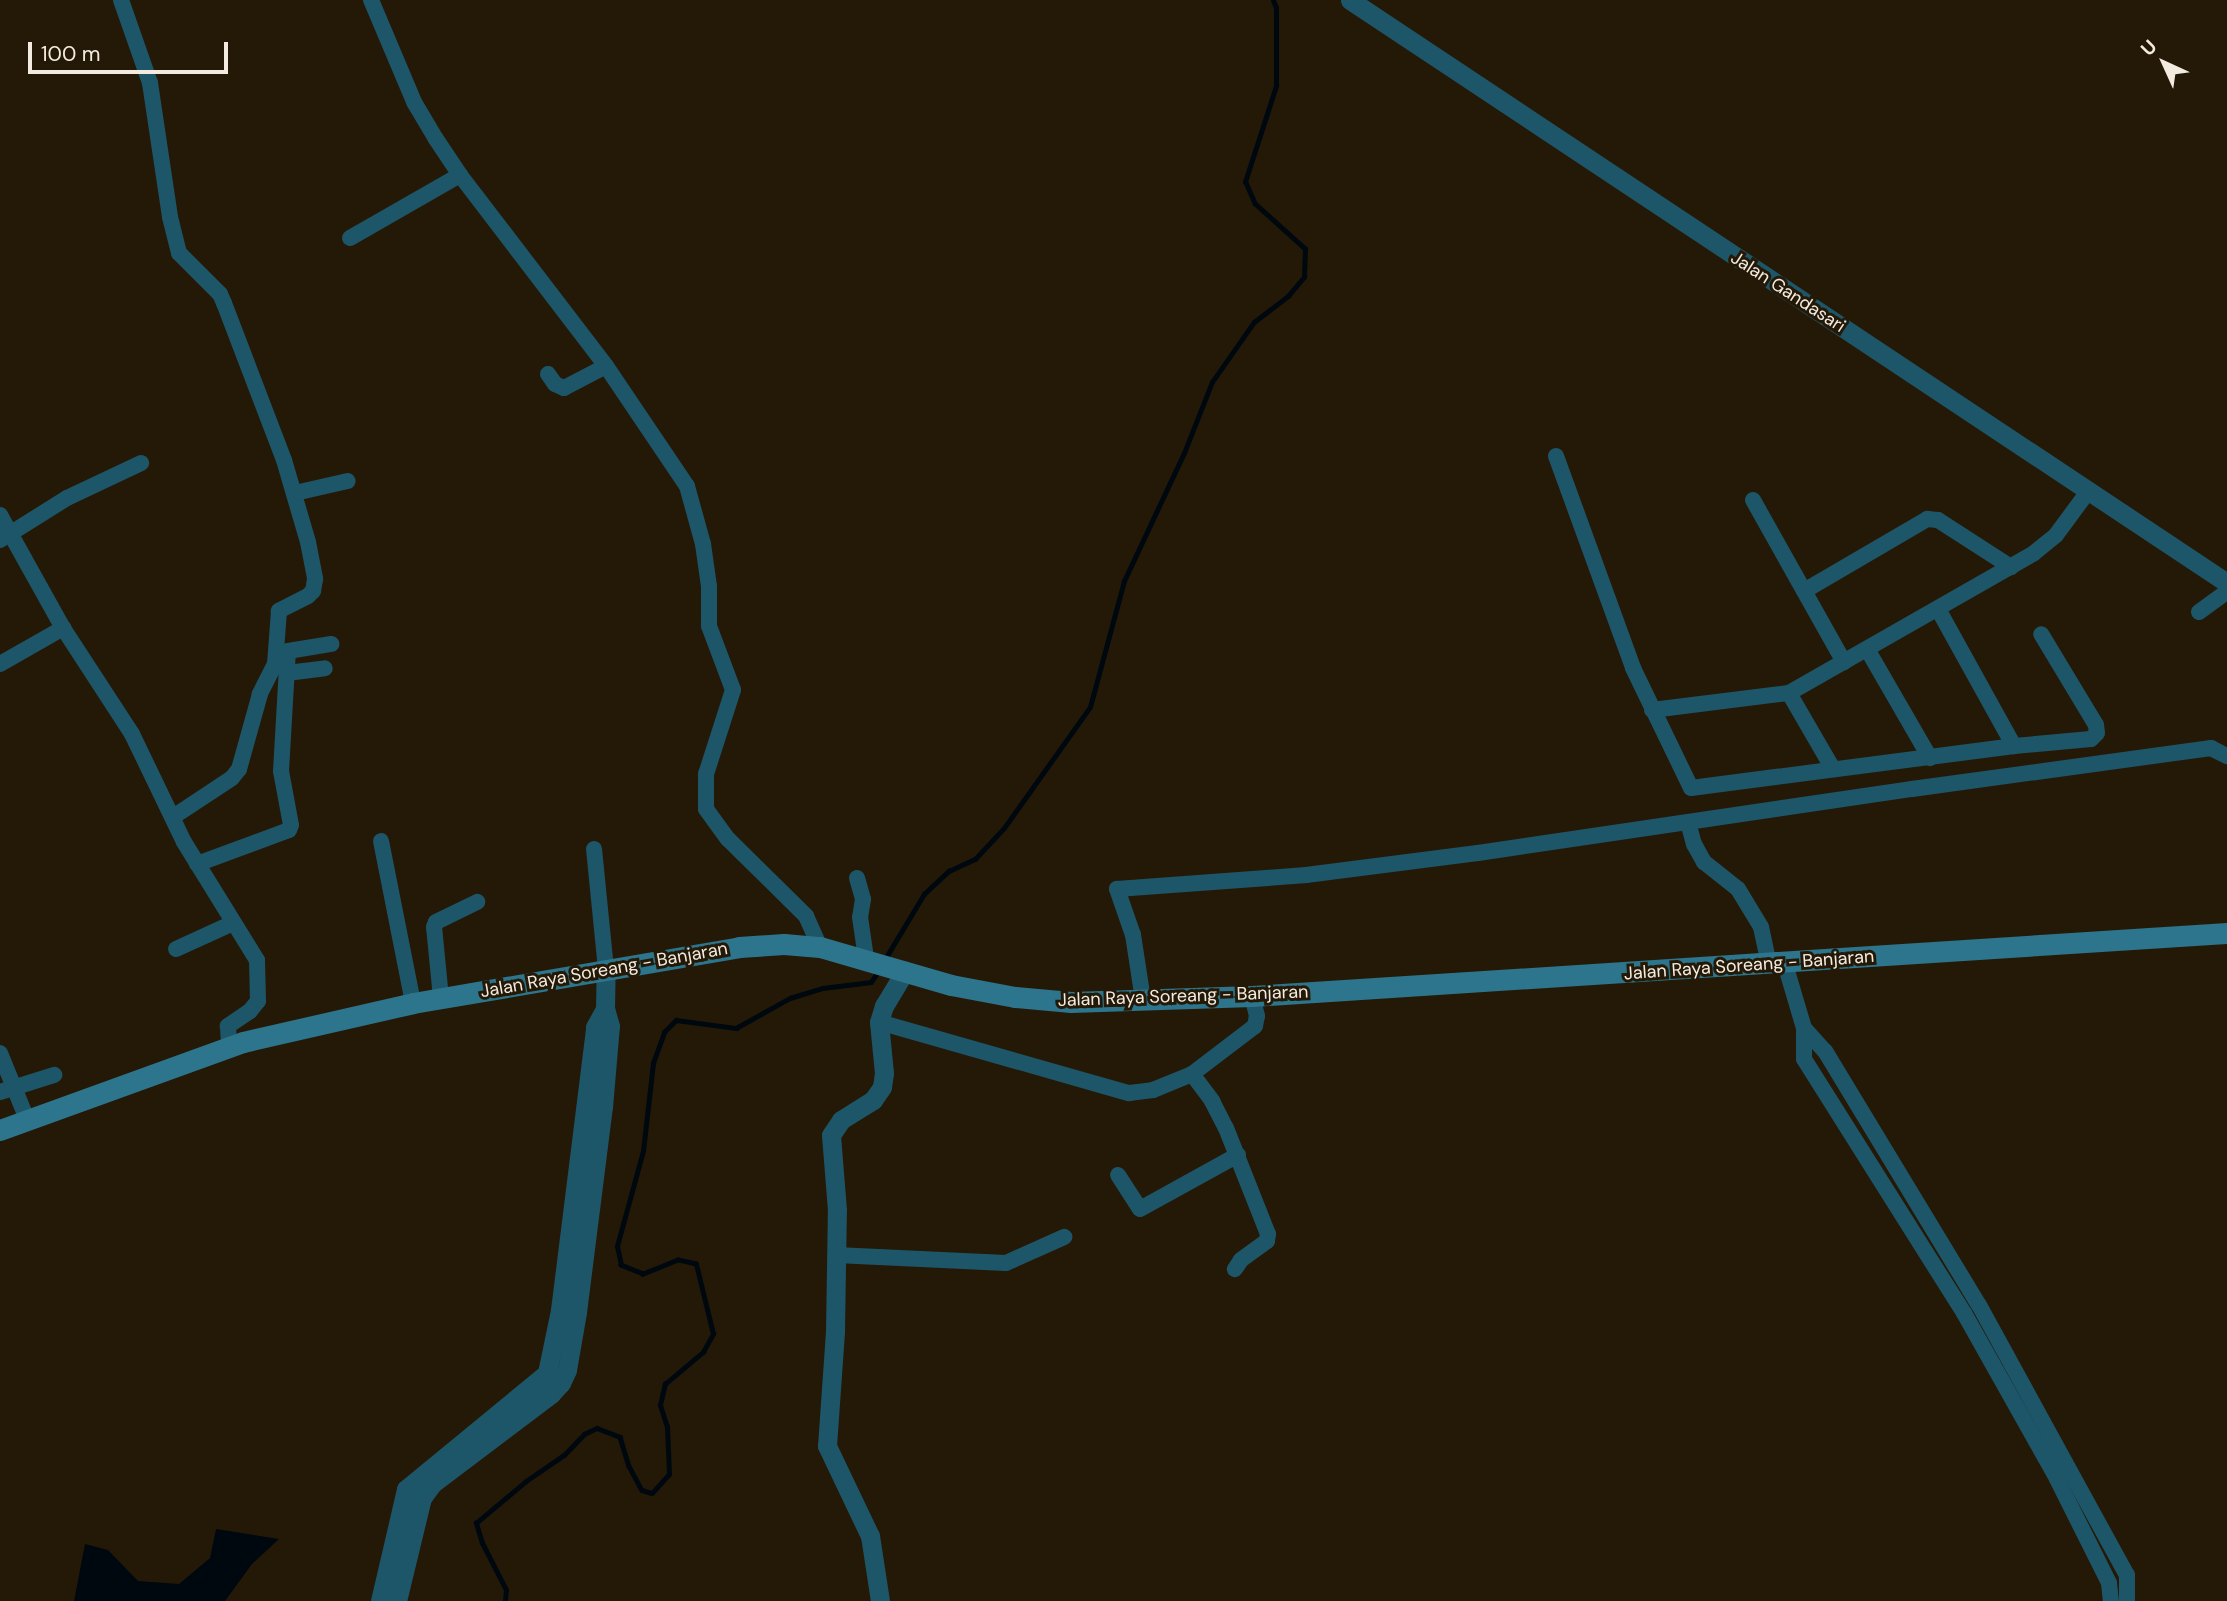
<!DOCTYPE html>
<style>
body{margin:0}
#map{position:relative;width:2227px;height:1601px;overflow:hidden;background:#241907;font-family:"DM Sans",sans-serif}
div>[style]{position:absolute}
.water>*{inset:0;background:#00080f}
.stream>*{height:4.5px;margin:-2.25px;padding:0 2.25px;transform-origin:2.25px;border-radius:2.25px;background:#00080f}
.minor>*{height:16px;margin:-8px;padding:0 8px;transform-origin:8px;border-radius:8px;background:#1d5668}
.tertiary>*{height:19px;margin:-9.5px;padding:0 9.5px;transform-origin:9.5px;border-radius:9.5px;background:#1d5668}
.secondary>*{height:21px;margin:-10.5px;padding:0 10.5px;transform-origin:10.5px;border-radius:10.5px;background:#2d758c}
span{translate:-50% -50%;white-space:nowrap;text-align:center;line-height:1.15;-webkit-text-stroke:6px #241907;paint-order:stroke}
.street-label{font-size:18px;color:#f3ebe0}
.north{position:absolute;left:2129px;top:28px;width:70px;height:70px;-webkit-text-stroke:5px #241907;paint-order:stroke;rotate:315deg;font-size:19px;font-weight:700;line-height:28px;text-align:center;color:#f3ebe0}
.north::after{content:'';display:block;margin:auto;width:24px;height:32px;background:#f3ebe0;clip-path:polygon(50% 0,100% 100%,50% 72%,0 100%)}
.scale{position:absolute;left:28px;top:42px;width:200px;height:32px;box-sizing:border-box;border:4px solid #f3ebe0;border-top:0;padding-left:9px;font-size:21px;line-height:24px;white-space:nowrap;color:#f3ebe0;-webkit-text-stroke:5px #241907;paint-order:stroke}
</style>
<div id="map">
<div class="water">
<div style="clip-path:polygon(216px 1529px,279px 1539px,252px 1564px,225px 1601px,74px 1601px,85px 1544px,108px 1550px,138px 1581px,179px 1584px,210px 1558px)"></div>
</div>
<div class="stream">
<div style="left:885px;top:959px;width:76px;rotate:-59deg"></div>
<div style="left:924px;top:894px;width:34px;rotate:-43deg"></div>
<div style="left:949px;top:871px;width:29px;rotate:-25deg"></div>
<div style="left:975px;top:859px;width:42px;rotate:-46.9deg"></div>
<div style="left:1004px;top:828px;width:148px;rotate:-54.6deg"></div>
<div style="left:1090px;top:707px;width:131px;rotate:-74.9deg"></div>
<div style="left:1124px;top:581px;width:141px;rotate:-64.9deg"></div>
<div style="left:1184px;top:453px;width:76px;rotate:-68.5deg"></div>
<div style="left:1212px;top:382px;width:73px;rotate:-55deg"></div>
<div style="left:1254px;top:322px;width:43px;rotate:-37.4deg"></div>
<div style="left:1288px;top:296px;width:25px;rotate:-50deg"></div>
<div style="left:1304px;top:277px;width:28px;rotate:-88deg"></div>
<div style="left:1305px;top:249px;width:67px;rotate:-138deg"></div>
<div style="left:1255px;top:204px;width:24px;rotate:-114deg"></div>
<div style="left:1245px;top:182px;width:101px;rotate:-72.1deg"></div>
<div style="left:1276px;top:86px;width:78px;rotate:-90deg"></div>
<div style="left:1276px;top:8px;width:9px;rotate:-111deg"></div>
<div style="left:505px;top:1601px;width:11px;rotate:-85deg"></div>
<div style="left:506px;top:1590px;width:53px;rotate:-117.1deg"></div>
<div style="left:482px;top:1543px;width:21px;rotate:-107deg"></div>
<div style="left:476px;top:1523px;width:65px;rotate:-40deg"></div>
<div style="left:526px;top:1481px;width:46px;rotate:-34.4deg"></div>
<div style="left:564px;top:1455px;width:29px;rotate:-46deg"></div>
<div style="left:584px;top:1434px;width:14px;rotate:-25deg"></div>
<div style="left:597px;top:1428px;width:25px;rotate:21deg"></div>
<div style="left:620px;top:1437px;width:30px;rotate:73deg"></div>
<div style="left:629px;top:1466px;width:27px;rotate:62deg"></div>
<div style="left:642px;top:1490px;width:10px;rotate:17deg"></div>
<div style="left:652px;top:1493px;width:25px;rotate:-48deg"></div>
<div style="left:669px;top:1474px;width:47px;rotate:-92.4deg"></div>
<div style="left:667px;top:1427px;width:23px;rotate:-108deg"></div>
<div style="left:660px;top:1405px;width:22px;rotate:-77deg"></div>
<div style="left:665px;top:1384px;width:50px;rotate:-40.1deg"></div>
<div style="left:703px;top:1352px;width:21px;rotate:-61deg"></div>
<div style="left:713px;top:1334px;width:72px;rotate:-103.7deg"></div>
<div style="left:696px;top:1264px;width:18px;rotate:-167deg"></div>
<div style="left:678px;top:1260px;width:38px;rotate:158deg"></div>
<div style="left:643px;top:1274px;width:24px;rotate:-158deg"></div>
<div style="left:621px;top:1265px;width:19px;rotate:-102deg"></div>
<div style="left:617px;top:1246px;width:98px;rotate:-74.7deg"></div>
<div style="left:643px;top:1151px;width:89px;rotate:-83.5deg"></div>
<div style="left:653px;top:1063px;width:33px;rotate:-70deg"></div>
<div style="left:664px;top:1032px;width:17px;rotate:-45deg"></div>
<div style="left:676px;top:1020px;width:61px;rotate:7.6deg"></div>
<div style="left:736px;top:1028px;width:62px;rotate:-29.1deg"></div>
<div style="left:790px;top:998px;width:34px;rotate:-17deg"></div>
<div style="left:823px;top:988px;width:48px;rotate:-7.1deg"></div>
<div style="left:871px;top:982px;width:14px;rotate:-56deg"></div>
</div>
<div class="minor">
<div style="left:121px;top:0;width:88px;rotate:70.7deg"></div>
<div style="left:150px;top:83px;width:135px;rotate:81.5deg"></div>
<div style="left:170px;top:217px;width:37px;rotate:76deg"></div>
<div style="left:179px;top:253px;width:58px;rotate:45deg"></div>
<div style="left:220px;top:294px;width:10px;rotate:66deg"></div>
<div style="left:224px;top:303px;width:168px;rotate:69.1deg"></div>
<div style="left:284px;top:460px;width:85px;rotate:73.7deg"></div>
<div style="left:308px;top:542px;width:38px;rotate:79deg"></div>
<div style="left:315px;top:579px;width:12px;rotate:99deg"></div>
<div style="left:313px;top:591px;width:7px;rotate:135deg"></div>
<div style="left:308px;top:596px;width:33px;rotate:153deg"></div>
<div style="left:279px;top:611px;width:53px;rotate:94.3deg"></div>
<div style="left:275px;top:664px;width:34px;rotate:117deg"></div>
<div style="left:260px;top:694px;width:78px;rotate:105.6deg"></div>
<div style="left:239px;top:769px;width:11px;rotate:128deg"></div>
<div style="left:232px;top:778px;width:71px;rotate:146.5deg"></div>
<div style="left:371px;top:0;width:111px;rotate:67.1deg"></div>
<div style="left:414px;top:102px;width:43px;rotate:59.3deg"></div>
<div style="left:436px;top:139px;width:43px;rotate:56.3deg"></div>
<div style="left:460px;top:175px;width:240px;rotate:52.6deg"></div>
<div style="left:606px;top:366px;width:145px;rotate:56deg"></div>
<div style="left:687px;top:486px;width:60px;rotate:74.6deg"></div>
<div style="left:703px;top:544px;width:42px;rotate:81.9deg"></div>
<div style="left:709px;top:586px;width:40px;rotate:90deg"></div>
<div style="left:709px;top:626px;width:68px;rotate:69.4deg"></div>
<div style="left:733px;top:690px;width:88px;rotate:107.8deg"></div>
<div style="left:706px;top:774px;width:35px;rotate:90deg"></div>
<div style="left:706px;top:809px;width:37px;rotate:54deg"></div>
<div style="left:728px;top:839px;width:110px;rotate:44.6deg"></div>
<div style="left:806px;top:916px;width:34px;rotate:66deg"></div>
<div style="left:350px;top:238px;width:127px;rotate:-29.8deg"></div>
<div style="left:548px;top:374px;width:12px;rotate:55deg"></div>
<div style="left:555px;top:384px;width:10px;rotate:24deg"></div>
<div style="left:564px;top:388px;width:47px;rotate:-27.6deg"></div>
<div style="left:1556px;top:456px;width:226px;rotate:70deg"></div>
<div style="left:1633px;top:668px;width:133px;rotate:64.2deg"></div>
<div style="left:1691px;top:788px;width:326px;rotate:-7.4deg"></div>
<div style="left:2014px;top:746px;width:77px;rotate:-5.2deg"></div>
<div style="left:2091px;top:739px;width:8px;rotate:-45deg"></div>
<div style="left:2097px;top:733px;width:8px;rotate:-97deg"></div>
<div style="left:2096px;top:725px;width:106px;rotate:-121.1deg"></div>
<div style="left:295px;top:493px;width:54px;rotate:-12.8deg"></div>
<div style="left:1753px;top:500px;width:186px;rotate:60.7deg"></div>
<div style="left:0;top:515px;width:129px;rotate:60.9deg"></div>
<div style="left:63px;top:628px;width:126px;rotate:56.9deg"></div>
<div style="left:132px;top:734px;width:120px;rotate:64.3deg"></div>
<div style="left:184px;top:842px;width:139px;rotate:58.3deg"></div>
<div style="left:257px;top:960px;width:41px;rotate:88.6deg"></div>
<div style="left:258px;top:1001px;width:13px;rotate:129deg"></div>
<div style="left:250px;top:1011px;width:27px;rotate:146deg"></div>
<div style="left:228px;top:1026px;width:20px;rotate:87deg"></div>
<div style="left:0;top:540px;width:79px;rotate:-32.1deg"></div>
<div style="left:67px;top:498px;width:82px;rotate:-25.3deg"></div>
<div style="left:1804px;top:591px;width:143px;rotate:-30.3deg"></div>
<div style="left:1927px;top:519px;width:11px;rotate:5deg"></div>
<div style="left:1938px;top:520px;width:87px;rotate:32.8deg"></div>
<div style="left:1938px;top:609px;width:157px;rotate:61deg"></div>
<div style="left:2199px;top:612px;width:34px;rotate:-36deg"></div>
<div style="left:1867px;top:649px;width:126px;rotate:60deg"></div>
<div style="left:0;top:664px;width:73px;rotate:-29.7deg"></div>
<div style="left:287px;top:673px;width:38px;rotate:-7deg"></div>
<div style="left:1789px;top:693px;width:88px;rotate:59.9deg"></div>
<div style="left:1652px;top:710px;width:138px;rotate:-7.1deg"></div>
<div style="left:1789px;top:693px;width:282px;rotate:-29.7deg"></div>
<div style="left:2034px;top:553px;width:28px;rotate:-39deg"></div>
<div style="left:2056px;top:535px;width:52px;rotate:-53.6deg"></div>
<div style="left:1688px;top:822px;width:23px;rotate:75deg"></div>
<div style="left:1694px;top:844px;width:21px;rotate:61deg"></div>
<div style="left:1704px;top:862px;width:43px;rotate:38.5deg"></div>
<div style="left:1738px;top:889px;width:44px;rotate:58.8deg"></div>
<div style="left:1761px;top:927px;width:38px;rotate:78deg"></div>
<div style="left:381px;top:841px;width:165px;rotate:78.8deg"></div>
<div style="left:594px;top:849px;width:122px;rotate:84.3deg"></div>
<div style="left:197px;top:864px;width:98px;rotate:-20.3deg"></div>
<div style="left:289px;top:830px;width:5px;rotate:-68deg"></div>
<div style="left:291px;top:825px;width:55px;rotate:-100.5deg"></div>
<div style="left:281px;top:771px;width:120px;rotate:-86.7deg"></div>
<div style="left:288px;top:651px;width:44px;rotate:-9.2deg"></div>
<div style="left:857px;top:878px;width:22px;rotate:74deg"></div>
<div style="left:863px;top:899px;width:18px;rotate:99deg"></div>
<div style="left:860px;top:917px;width:41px;rotate:81.7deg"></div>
<div style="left:176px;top:949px;width:63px;rotate:-24.5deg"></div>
<div style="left:1785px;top:964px;width:67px;rotate:73.5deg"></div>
<div style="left:1804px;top:1028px;width:31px;rotate:90deg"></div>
<div style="left:1804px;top:1059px;width:300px;rotate:57.8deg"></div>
<div style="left:1964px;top:1313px;width:190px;rotate:60.7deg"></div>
<div style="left:2057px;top:1479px;width:116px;rotate:63.4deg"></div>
<div style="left:2109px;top:1583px;width:18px;rotate:84deg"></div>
<div style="left:441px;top:998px;width:71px;rotate:-95.6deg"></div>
<div style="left:434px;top:927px;width:5px;rotate:-68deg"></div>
<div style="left:436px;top:922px;width:46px;rotate:-26deg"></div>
<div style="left:1143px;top:1000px;width:66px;rotate:-98.7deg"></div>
<div style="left:1133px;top:935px;width:49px;rotate:-109.2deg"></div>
<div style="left:1117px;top:889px;width:190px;rotate:-4.2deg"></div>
<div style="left:1306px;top:875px;width:173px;rotate:-7.3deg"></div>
<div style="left:1478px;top:853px;width:439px;rotate:-8.4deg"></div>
<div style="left:1912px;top:789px;width:302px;rotate:-7.8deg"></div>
<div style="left:2211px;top:748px;width:18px;rotate:27deg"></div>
<div style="left:879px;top:1022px;width:260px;rotate:15.9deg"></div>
<div style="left:1129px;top:1093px;width:24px;rotate:-7deg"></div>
<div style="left:1153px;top:1090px;width:42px;rotate:-22.3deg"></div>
<div style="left:1192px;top:1074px;width:34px;rotate:53deg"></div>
<div style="left:1212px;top:1101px;width:30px;rotate:63deg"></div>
<div style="left:1226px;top:1128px;width:114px;rotate:68.4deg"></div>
<div style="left:1268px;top:1234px;width:7px;rotate:98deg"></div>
<div style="left:1267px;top:1241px;width:32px;rotate:144deg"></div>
<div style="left:1241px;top:1260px;width:11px;rotate:124deg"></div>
<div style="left:1804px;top:1028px;width:31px;rotate:48deg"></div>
<div style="left:1825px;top:1051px;width:297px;rotate:58.8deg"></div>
<div style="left:1979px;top:1305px;width:308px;rotate:61.3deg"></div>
<div style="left:2127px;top:1575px;width:26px;rotate:90deg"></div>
<div style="left:0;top:1053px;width:71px;rotate:67.8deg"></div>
<div style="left:1192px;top:1074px;width:79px;rotate:-37.3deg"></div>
<div style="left:1255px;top:1026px;width:10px;rotate:-79deg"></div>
<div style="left:1257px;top:1016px;width:21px;rotate:-104deg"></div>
<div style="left:0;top:1092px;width:57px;rotate:-17.5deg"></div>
<div style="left:1118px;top:1175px;width:40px;rotate:57.1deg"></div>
<div style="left:1140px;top:1209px;width:112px;rotate:-28.9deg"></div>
<div style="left:836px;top:1255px;width:170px;rotate:2.7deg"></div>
<div style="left:1006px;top:1263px;width:64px;rotate:-24.1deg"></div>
</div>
<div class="tertiary">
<div style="left:1350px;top:0;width:1053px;rotate:33.61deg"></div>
<div style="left:380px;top:1601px;width:115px;rotate:-76.9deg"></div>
<div style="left:406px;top:1489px;width:183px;rotate:-39.4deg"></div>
<div style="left:547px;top:1373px;width:64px;rotate:-78.3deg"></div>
<div style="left:560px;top:1310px;width:285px;rotate:-82.9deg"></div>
<div style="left:595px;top:1027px;width:21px;rotate:-61deg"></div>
<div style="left:397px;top:1601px;width:106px;rotate:-76.4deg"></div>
<div style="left:422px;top:1498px;width:17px;rotate:-54deg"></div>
<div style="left:432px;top:1484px;width:149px;rotate:-37.1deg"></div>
<div style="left:551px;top:1394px;width:15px;rotate:-48deg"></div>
<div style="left:561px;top:1383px;width:14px;rotate:-65deg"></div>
<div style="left:567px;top:1370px;width:59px;rotate:-80.2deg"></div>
<div style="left:577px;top:1312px;width:207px;rotate:-82.8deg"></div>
<div style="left:603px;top:1107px;width:81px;rotate:-85.1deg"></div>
<div style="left:610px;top:1026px;width:18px;rotate:-106deg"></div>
<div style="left:605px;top:1009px;width:39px;rotate:-89deg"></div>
<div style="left:880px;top:1601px;width:66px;rotate:-98.7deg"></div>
<div style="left:870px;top:1536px;width:100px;rotate:-115.5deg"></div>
<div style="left:827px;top:1446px;width:115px;rotate:-86deg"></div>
<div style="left:835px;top:1331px;width:121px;rotate:-89.1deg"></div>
<div style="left:837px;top:1210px;width:75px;rotate:-94.6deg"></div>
<div style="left:831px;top:1135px;width:18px;rotate:-56deg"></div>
<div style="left:841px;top:1120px;width:38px;rotate:-32deg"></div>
<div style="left:873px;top:1100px;width:16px;rotate:-55deg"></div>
<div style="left:882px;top:1087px;width:14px;rotate:-82deg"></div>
<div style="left:884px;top:1073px;width:51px;rotate:-95.6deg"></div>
<div style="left:879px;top:1022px;width:17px;rotate:-73deg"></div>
<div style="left:884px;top:1006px;width:41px;rotate:-59deg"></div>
</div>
<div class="secondary">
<div style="left:0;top:1130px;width:258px;rotate:-19.9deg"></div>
<div style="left:243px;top:1042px;width:174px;rotate:-12.9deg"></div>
<div style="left:413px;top:1003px;width:331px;rotate:-9.7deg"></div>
<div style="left:739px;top:947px;width:45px;rotate:-3.8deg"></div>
<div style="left:784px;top:944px;width:36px;rotate:5deg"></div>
<div style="left:820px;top:947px;width:136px;rotate:16.2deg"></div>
<div style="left:951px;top:985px;width:65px;rotate:10.6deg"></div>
<div style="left:1015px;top:997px;width:56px;rotate:5.1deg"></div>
<div style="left:1071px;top:1002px;width:181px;rotate:-1.9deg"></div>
<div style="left:1252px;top:996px;width:977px;rotate:-3.7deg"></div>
</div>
<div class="street-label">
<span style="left:1788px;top:292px;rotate:33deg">Jalan Gandasari</span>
<span style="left:1749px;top:965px;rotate:-4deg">Jalan Raya Soreang - Banjaran</span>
<span style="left:604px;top:970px;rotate:-10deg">Jalan Raya Soreang - Banjaran</span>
<span style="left:1183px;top:996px;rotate:-2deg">Jalan Raya Soreang - Banjaran</span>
</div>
<div class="north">U</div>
<div class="scale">100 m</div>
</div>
